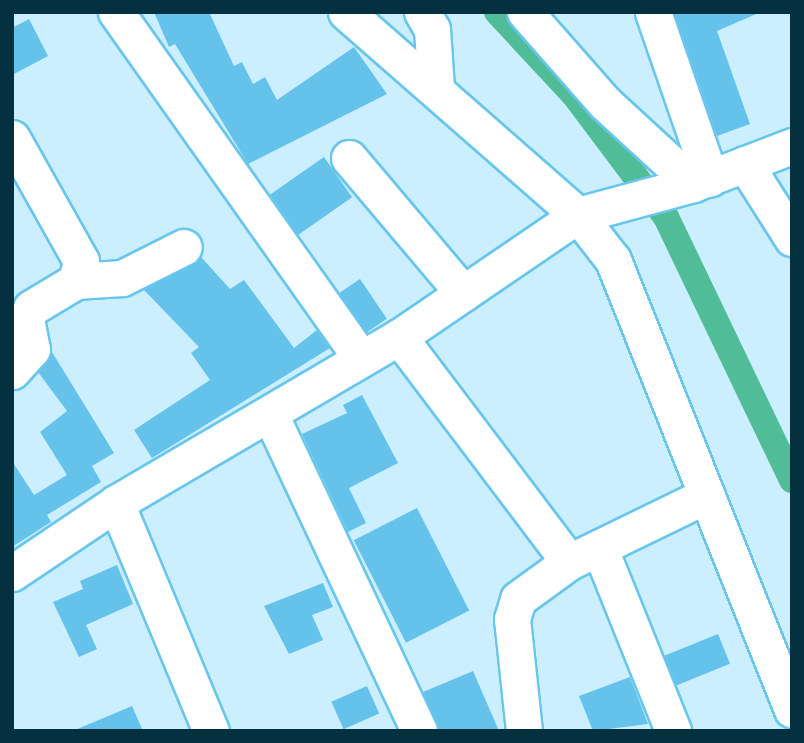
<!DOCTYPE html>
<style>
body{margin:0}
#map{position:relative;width:804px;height:743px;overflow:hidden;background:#ccefff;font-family:Helvetica,sans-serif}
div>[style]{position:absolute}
.canal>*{height:26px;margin:-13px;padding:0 13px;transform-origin:13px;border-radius:13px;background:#51bd98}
.building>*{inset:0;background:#65c2ea;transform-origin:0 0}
.roads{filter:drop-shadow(2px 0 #68c6ed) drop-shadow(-2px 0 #68c6ed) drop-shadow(0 2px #68c6ed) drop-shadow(0 -2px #68c6ed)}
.minor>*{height:35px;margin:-17.5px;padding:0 17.5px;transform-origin:17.5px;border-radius:17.5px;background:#fff}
span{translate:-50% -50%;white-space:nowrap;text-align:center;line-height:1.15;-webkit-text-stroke:7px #f5f5f5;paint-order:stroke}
.frame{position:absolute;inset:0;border:14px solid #053040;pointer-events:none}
</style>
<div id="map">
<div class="canal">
<div style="left:497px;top:12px;width:115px;rotate:47.1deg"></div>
<div style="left:575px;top:96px;width:151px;rotate:53.1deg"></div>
<div style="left:666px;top:217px;width:292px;rotate:64.4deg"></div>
</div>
<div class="building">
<div style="clip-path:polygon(154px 12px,209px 12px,234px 66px,242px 62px,253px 84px,265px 77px,277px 100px,354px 47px,387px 94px,248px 164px,175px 44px,169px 47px)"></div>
<div style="clip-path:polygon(674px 12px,761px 12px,717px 31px,750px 124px,717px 136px)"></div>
<div style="clip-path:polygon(29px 19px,48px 56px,12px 75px,12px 28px)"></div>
<div style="left:324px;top:157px;width:49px;height:66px;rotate:55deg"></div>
<div style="clip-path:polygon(201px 257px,230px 289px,244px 280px,294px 348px,317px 330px,330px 348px,152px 458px,134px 430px,210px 380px,191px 353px,199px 347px,144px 290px)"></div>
<div style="left:360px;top:279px;width:48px;height:25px;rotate:56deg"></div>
<div style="clip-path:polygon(52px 352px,114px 453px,92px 466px,101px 482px,47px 515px,51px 522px,12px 547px,12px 461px,34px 495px,67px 475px,40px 432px,67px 411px,38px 372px)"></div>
<div style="clip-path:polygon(362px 395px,398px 463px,349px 488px,366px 523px,348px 532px,302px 434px,347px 413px,343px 405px)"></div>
<div style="left:417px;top:508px;width:115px;height:71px;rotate:63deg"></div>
<div style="clip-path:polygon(117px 565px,133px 604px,86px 625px,97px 649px,79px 657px,53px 602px,83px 589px,80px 581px)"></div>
<div style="clip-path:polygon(323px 583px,333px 607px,312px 615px,323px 640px,289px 654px,264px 606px)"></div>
<div style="left:718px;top:634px;width:32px;height:58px;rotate:68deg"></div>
<div style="clip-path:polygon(473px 671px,499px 731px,439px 731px,423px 692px)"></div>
<div style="clip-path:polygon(630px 677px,648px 724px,593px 731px,579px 696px)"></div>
<div style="left:367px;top:686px;width:30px;height:39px;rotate:66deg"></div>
<div style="clip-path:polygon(132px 706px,143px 731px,75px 731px,75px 730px)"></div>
</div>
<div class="roads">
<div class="minor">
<div style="left:116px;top:12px;width:420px;rotate:54.7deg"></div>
<div style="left:346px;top:12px;width:308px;rotate:41.2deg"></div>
<div style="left:578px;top:215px;width:57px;rotate:52.1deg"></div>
<div style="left:613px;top:260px;width:484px;rotate:68.3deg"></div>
<div style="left:422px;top:12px;width:20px;rotate:60deg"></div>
<div style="left:432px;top:29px;width:58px;rotate:86.1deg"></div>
<div style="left:525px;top:12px;width:121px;rotate:48.7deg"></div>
<div style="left:605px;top:103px;width:120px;rotate:42.6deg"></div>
<div style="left:653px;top:12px;width:176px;rotate:71deg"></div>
<div style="left:12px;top:138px;width:141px;rotate:60.7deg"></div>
<div style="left:81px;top:261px;width:21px;rotate:104deg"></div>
<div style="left:76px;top:281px;width:52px;rotate:149deg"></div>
<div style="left:31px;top:308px;width:12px;rotate:114deg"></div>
<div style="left:26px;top:319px;width:31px;rotate:79deg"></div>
<div style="left:32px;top:349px;width:30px;rotate:132deg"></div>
<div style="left:349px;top:158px;width:177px;rotate:49.8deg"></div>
<div style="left:745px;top:164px;width:88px;rotate:57.6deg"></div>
<div style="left:76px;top:281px;width:46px;rotate:-3.7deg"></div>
<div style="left:122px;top:278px;width:69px;rotate:-26.6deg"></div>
<div style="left:399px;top:337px;width:282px;rotate:52.9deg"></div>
<div style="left:270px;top:414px;width:350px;rotate:64.8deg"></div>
<div style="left:116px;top:503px;width:247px;rotate:67.4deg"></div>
<div style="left:600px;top:549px;width:196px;rotate:68.1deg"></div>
<div style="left:12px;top:573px;width:125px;rotate:-33.9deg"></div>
<div style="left:116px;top:503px;width:328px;rotate:-30.4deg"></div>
<div style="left:399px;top:337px;width:217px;rotate:-34.3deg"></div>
<div style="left:578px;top:215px;width:119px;rotate:-15.1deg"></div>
<div style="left:693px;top:184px;width:106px;rotate:-21deg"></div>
<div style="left:524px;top:731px;width:113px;rotate:-96.1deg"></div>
<div style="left:512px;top:619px;width:21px;rotate:-73deg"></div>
<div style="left:518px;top:599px;width:63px;rotate:-36deg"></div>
<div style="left:569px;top:562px;width:153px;rotate:-25.9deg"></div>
</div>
</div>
<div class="frame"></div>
</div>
